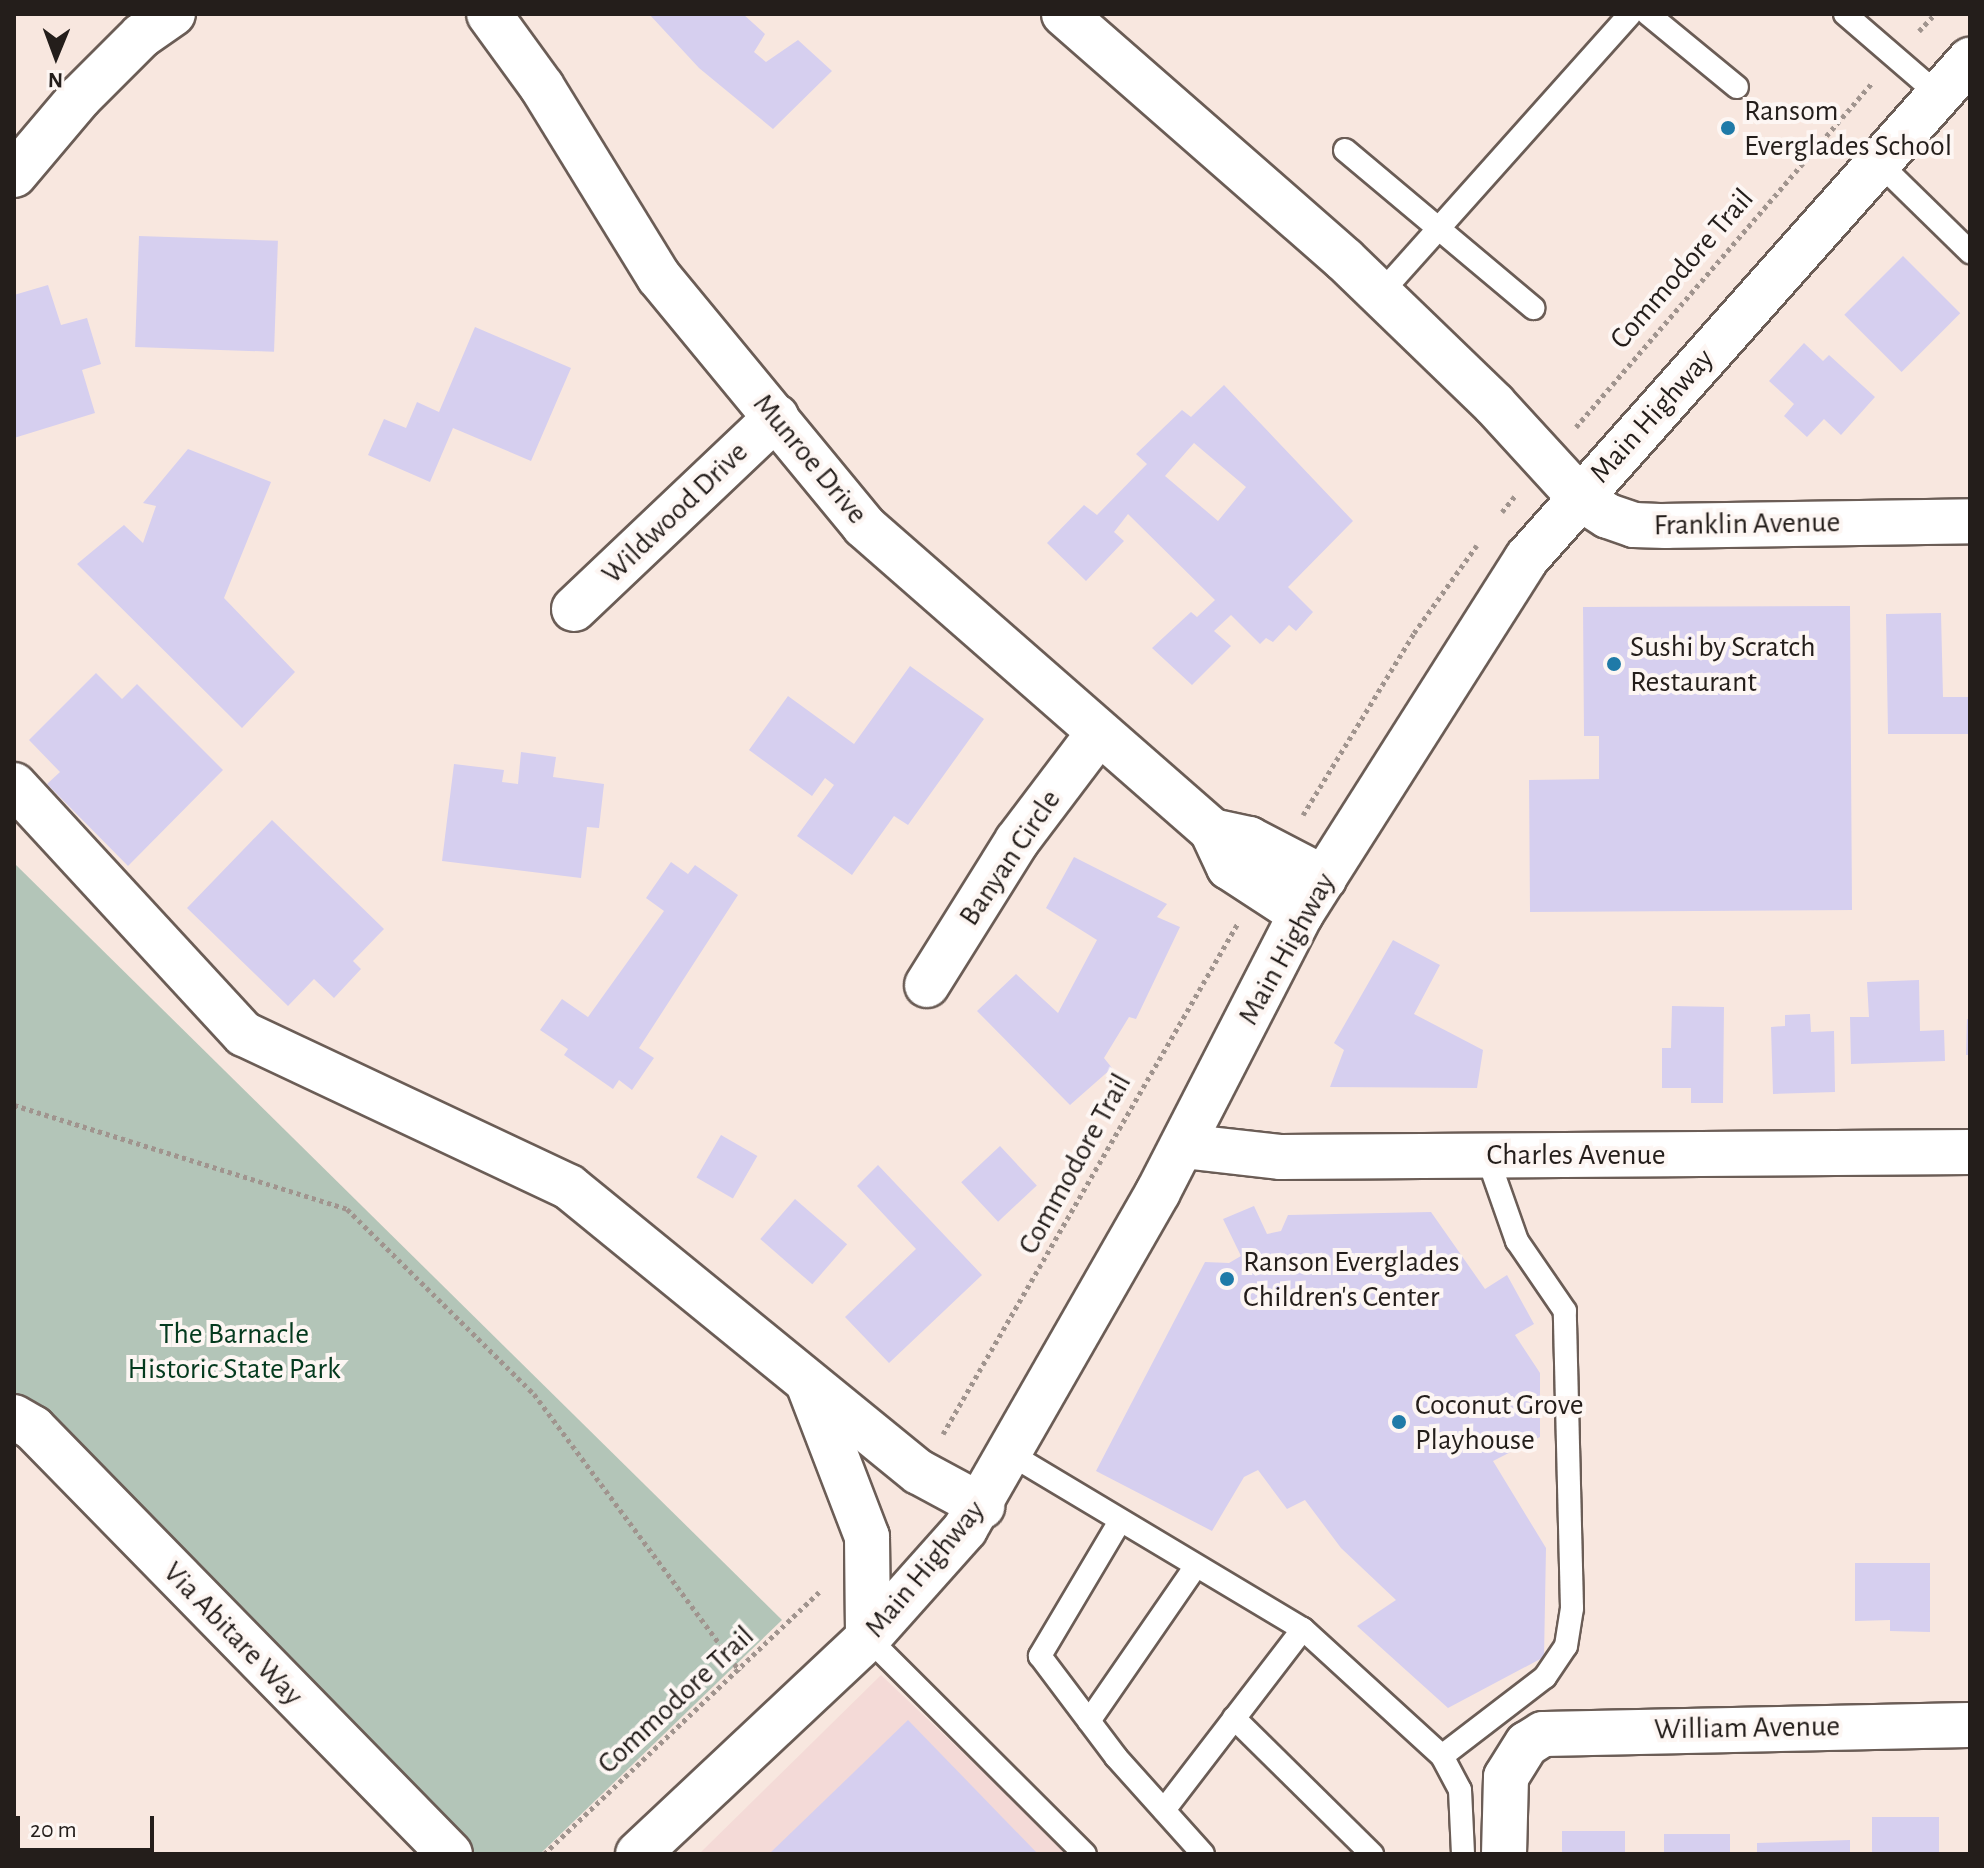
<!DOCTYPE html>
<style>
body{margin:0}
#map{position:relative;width:1984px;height:1868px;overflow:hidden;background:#f8e7df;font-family:"Alegreya Sans",sans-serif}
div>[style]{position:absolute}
.commercial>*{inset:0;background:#f4dad7}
.green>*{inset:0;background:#b3c5b8}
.building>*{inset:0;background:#d6cfef;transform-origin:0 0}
.path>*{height:5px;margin-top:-2.5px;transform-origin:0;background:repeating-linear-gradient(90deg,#a0948e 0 4px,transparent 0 8px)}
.roads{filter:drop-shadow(2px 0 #6b5d56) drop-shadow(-2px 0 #6b5d56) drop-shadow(0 2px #6b5d56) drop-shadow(0 -2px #6b5d56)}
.lane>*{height:22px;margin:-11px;padding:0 11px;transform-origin:11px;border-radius:11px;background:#fff}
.street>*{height:44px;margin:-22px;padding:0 22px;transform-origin:22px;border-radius:22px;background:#fff}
.secondary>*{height:44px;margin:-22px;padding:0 22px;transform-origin:22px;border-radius:22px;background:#fff}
.dots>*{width:22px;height:22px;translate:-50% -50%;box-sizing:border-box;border:4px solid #fdf6f3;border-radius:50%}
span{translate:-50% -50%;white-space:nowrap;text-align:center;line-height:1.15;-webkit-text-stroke:8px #fdf6f3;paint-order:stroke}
.poi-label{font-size:30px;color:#241e1b}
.left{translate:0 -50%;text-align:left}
.street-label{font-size:30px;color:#241e1b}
.park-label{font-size:30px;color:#043a1e}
.frame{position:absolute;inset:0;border:16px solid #241e1b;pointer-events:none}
.north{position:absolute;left:16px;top:16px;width:80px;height:80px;-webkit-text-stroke:6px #fdf6f3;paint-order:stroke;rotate:181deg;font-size:22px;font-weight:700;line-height:32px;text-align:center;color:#241e1b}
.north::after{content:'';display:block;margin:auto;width:28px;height:36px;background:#241e1b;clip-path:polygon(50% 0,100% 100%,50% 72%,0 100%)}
.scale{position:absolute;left:16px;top:1816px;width:138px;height:36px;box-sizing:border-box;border:4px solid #241e1b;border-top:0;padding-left:10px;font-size:24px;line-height:28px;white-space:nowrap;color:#241e1b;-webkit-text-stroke:6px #fdf6f3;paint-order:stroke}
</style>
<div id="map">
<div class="commercial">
<div style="clip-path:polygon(881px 1675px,1070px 1854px,699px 1854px)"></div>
</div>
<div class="green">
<div style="clip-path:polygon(14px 863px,782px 1620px,540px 1854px,474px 1854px,14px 1407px)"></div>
</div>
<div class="building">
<div style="clip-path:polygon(649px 14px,743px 14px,765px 34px,754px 52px,766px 62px,798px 40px,832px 71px,773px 129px,699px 68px)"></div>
<div style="left:139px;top:236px;width:139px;height:111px;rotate:2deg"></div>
<div style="left:1903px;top:256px;width:81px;height:83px;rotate:45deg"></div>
<div style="clip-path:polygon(48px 285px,61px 325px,87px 318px,101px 364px,82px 370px,95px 413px,14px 438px,14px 295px)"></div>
<div style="clip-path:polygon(475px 327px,571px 368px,531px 461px,453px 428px,430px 482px,368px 455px,384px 419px,406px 428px,417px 402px,439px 412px)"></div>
<div style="clip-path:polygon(1804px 343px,1823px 361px,1829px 355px,1875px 397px,1841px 435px,1824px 419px,1807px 437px,1784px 416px,1794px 404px,1769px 381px)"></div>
<div style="clip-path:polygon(evenodd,1224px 385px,1353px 521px,1288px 587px,1313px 612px,1296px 631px,1289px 625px,1273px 642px,1266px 638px,1260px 644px,1231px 615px,1214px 631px,1231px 646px,1192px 685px,1152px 648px,1191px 612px,1197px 617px,1215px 600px,1128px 514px,1114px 532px,1124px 541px,1086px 581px,1047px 543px,1084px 505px,1097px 515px,1147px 464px,1136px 454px,1182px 410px,1191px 417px,1224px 385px,1194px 443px,1246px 487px,1218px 521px,1165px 476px,1194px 443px)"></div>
<div style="clip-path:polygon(188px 449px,271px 482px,224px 598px,295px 672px,242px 728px,77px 564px,124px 525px,143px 543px,156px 506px,143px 503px)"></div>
<div style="clip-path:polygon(1850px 606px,1852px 910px,1530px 912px,1529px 780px,1599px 779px,1599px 736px,1584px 736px,1583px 607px)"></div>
<div style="clip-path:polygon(1941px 613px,1943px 697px,1970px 697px,1970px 734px,1888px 734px,1886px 614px)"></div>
<div style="clip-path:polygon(910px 666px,984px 719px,908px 825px,894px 816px,852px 875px,797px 836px,834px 785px,825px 778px,812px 796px,749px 750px,788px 696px,854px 744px)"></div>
<div style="clip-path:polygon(96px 673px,122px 699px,137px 684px,223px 770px,128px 866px,47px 784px,60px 772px,29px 740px)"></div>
<div style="clip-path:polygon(521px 752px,556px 757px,553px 777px,604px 784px,599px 828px,587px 827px,581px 878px,442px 861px,454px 764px,504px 770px,502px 782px,518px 784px)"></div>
<div style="clip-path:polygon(272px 820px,384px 929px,353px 961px,361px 969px,334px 998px,314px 979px,288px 1006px,187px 908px)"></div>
<div style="clip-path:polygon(1074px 857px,1167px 904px,1157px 917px,1180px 927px,1136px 1019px,1129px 1017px,1104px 1058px,1112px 1068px,1070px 1105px,977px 1011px,1016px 974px,1058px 1013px,1097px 940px,1046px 908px)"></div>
<div style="clip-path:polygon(671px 862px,688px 874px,695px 865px,738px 895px,639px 1048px,654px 1058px,632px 1090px,619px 1080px,613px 1089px,564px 1055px,568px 1049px,540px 1030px,562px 999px,588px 1017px,664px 911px,646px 898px)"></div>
<div style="clip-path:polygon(1393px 940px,1440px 965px,1414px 1014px,1483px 1050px,1477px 1088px,1330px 1087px,1344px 1050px,1334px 1043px)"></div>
<div style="clip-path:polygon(1919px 980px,1920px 1031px,1944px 1030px,1945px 1061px,1851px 1064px,1850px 1017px,1869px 1017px,1867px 982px)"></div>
<div style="clip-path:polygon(1672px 1006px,1724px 1007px,1723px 1103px,1691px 1103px,1691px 1088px,1662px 1088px,1662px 1048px,1671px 1048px)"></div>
<div style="clip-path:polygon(1810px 1014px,1811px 1032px,1834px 1031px,1835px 1092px,1773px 1094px,1771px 1027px,1785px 1026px,1785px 1015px)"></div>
<div style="clip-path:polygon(1967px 1019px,1970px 1020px,1970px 1055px,1966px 1055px)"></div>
<div style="left:721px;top:1135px;width:42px;height:49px;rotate:30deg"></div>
<div style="left:1000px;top:1146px;width:54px;height:53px;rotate:47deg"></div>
<div style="clip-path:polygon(878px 1165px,982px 1275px,889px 1363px,845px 1317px,916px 1249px,857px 1186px)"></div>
<div style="left:795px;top:1199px;width:69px;height:53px;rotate:41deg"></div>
<div style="clip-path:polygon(1254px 1206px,1267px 1234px,1281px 1231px,1288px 1215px,1431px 1212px,1485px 1289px,1507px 1275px,1534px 1324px,1515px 1335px,1540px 1373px,1540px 1437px,1493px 1461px,1546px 1548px,1544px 1657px,1448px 1708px,1357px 1626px,1396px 1600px,1341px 1548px,1305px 1500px,1287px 1509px,1258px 1470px,1244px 1477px,1212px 1531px,1096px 1471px,1205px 1262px,1229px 1263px,1241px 1256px,1223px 1219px)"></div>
<div style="clip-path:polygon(1855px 1563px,1930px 1563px,1930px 1632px,1890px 1631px,1890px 1620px,1855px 1621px)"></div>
<div style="clip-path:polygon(908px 1720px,1038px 1854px,769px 1854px)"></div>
<div style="left:1939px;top:1817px;width:37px;height:67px;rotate:90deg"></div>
<div style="left:1562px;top:1831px;width:63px;height:23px"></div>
<div style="left:1730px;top:1834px;width:20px;height:66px;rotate:90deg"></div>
<div style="clip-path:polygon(1850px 1840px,1850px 1854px,1757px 1854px,1757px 1843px)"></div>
</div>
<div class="path">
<div style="left:1919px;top:31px;width:23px;rotate:-47deg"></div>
<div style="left:1576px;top:427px;width:454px;rotate:-49.3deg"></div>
<div style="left:1502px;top:512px;width:22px;rotate:-51deg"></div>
<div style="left:1303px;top:815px;width:213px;rotate:-58.6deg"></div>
<div style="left:1414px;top:633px;width:108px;rotate:-54.4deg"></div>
<div style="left:14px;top:1105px;width:349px;rotate:17.3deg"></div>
<div style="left:347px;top:1209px;width:263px;rotate:44.7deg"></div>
<div style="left:534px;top:1394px;width:345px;rotate:53.4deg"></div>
<div style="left:943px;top:1434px;width:590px;rotate:-60deg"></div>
<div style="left:544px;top:1854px;width:383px;rotate:-43.6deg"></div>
</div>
<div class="roads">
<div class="lane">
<div style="left:1648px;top:14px;width:115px;rotate:39.4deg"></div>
<div style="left:1845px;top:14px;width:124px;rotate:40.8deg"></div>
<div style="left:1345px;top:150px;width:246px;rotate:40deg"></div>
<div style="left:1878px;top:162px;width:129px;rotate:44.4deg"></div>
<div style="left:1380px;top:294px;width:375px;rotate:-48.2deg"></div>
<div style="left:1012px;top:1455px;width:339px;rotate:30.9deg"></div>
<div style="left:1303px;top:1629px;width:188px;rotate:42.4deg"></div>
<div style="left:1442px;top:1756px;width:130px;rotate:-37.5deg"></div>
<div style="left:1545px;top:1677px;width:37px;rotate:-56deg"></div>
<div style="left:1566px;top:1646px;width:38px;rotate:-81deg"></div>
<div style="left:1572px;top:1608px;width:297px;rotate:-91.4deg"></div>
<div style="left:1565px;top:1311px;width:85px;rotate:-124.4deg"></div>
<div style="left:1517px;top:1241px;width:90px;rotate:-109.4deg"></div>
<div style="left:1120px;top:1521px;width:157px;rotate:120.7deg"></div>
<div style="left:1040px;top:1656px;width:126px;rotate:53deg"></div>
<div style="left:1116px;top:1757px;width:130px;rotate:48.1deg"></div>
<div style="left:868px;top:1638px;width:306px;rotate:44.9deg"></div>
<div style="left:1234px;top:1718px;width:194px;rotate:44.6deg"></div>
<div style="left:1089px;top:1721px;width:188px;rotate:-55.4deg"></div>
<div style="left:1442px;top:1756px;width:38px;rotate:62deg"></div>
<div style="left:1460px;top:1790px;width:64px;rotate:87.3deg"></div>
<div style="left:1164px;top:1810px;width:228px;rotate:-52.5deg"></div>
</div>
<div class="street">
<div style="left:489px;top:14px;width:90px;rotate:54deg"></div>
<div style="left:542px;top:87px;width:223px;rotate:58.4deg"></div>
<div style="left:659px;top:277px;width:323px;rotate:50.5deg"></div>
<div style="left:864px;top:526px;width:463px;rotate:41.2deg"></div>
<div style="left:1212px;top:831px;width:40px;rotate:65deg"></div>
<div style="left:1229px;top:867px;width:86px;rotate:33.1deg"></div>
<div style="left:1064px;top:14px;width:373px;rotate:41.2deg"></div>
<div style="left:1345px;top:260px;width:207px;rotate:44deg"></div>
<div style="left:1494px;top:404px;width:127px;rotate:47.5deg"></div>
<div style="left:1580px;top:498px;width:33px;rotate:33deg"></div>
<div style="left:1608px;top:516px;width:28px;rotate:19deg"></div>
<div style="left:1634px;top:525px;width:32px;rotate:2deg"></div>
<div style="left:1666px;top:526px;width:304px;rotate:-0.9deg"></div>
<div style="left:14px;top:175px;width:102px;rotate:-49.8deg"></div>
<div style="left:80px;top:97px;width:86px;rotate:-45deg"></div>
<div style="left:141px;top:36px;width:39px;rotate:-35deg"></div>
<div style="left:574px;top:609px;width:279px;rotate:-43.5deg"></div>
<div style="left:14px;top:785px;width:339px;rotate:47.3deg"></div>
<div style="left:244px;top:1034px;width:359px;rotate:25.2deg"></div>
<div style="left:569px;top:1187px;width:451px;rotate:39.2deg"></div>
<div style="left:919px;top:1472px;width:72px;rotate:28.4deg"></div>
<div style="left:1212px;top:831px;width:38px;rotate:12deg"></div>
<div style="left:1249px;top:839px;width:85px;rotate:27.5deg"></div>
<div style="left:927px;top:985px;width:170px;rotate:-58deg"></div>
<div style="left:1017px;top:841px;width:134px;rotate:-52.9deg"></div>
<div style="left:1183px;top:1146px;width:99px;rotate:6.4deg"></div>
<div style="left:1281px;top:1157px;width:689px;rotate:-0.42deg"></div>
<div style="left:808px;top:1383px;width:165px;rotate:69deg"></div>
<div style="left:867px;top:1537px;width:101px;rotate:89.4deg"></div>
<div style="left:14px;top:1417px;width:22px;rotate:30deg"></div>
<div style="left:33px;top:1428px;width:596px;rotate:45.61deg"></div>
<div style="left:1504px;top:1854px;width:77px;rotate:-88.5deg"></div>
<div style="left:1506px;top:1777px;width:39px;rotate:-58deg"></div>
<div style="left:1527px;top:1744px;width:19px;rotate:-32deg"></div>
<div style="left:1543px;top:1734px;width:427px;rotate:-1.2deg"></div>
</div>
<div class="secondary">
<div style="left:638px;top:1854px;width:316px;rotate:-43.2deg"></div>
<div style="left:868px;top:1638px;width:146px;rotate:-48.3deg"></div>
<div style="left:965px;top:1529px;width:388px;rotate:-60.2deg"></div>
<div style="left:1158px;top:1192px;width:313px;rotate:-62.8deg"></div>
<div style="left:1301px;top:914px;width:422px;rotate:-57.6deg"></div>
<div style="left:1527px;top:558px;width:667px;rotate:-48.35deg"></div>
</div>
</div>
<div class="dots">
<div style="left:1728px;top:128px;background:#1f7aa8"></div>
<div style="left:1614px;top:664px;background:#1f7aa8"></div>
<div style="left:1227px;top:1279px;background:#1f7aa8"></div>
<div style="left:1399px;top:1422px;background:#1f7aa8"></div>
</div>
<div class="poi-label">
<span class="left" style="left:1744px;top:128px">Ransom<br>Everglades School</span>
<span class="left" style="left:1630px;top:664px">Sushi by Scratch<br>Restaurant</span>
<span class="left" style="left:1243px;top:1279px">Ranson Everglades<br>Children's Center</span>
<span class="left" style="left:1415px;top:1422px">Coconut Grove<br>Playhouse</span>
</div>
<div class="street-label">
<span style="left:1682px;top:269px;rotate:-49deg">Commodore Trail</span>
<span style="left:1652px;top:416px;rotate:-48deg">Main Highway</span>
<span style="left:810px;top:459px;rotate:50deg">Munroe Drive</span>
<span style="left:675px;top:513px;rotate:-44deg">Wildwood Drive</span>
<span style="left:1747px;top:524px;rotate:-1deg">Franklin Avenue</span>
<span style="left:1010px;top:858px;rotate:-56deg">Banyan Circle</span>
<span style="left:1287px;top:949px;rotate:-61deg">Main Highway</span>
<span style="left:1576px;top:1155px">Charles Avenue</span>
<span style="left:1075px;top:1164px;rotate:-61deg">Commodore Trail</span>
<span style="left:925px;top:1569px;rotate:-50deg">Main Highway</span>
<span style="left:233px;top:1634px;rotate:46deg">Via Abitare Way</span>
<span style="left:676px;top:1700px;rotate:-43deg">Commodore Trail</span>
<span style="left:1747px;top:1728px;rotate:-1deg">William Avenue</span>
</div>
<div class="park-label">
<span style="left:234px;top:1351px">The Barnacle<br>Historic State Park</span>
</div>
<div class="frame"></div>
<div class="north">N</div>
<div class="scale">20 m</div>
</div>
